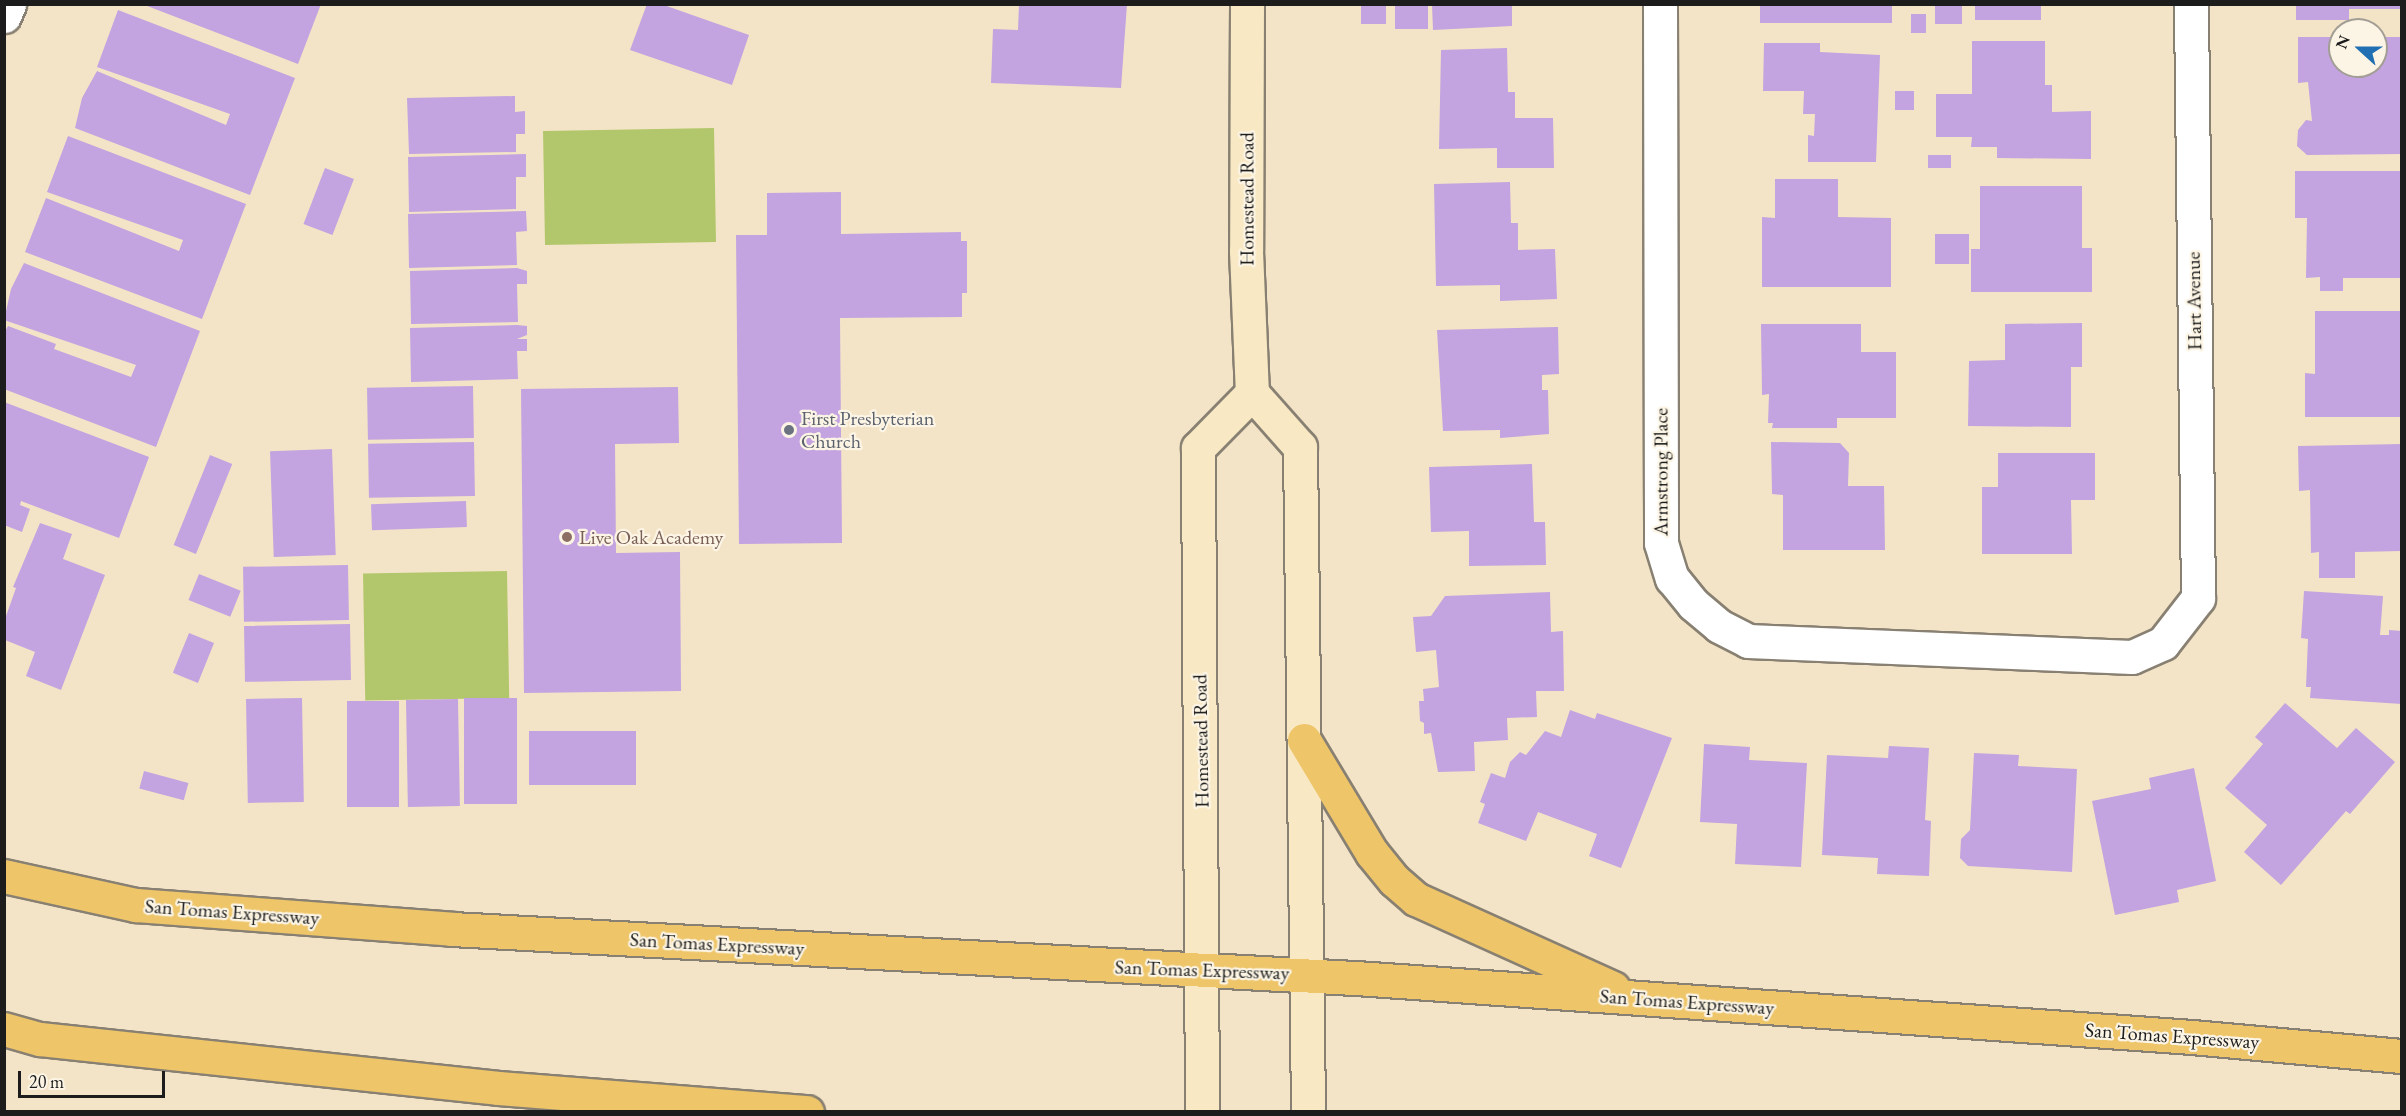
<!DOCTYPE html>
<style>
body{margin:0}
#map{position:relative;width:2406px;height:1116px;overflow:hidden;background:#f4e4c7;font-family:"EB Garamond",serif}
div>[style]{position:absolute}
.green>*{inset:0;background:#b2c76b;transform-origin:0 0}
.building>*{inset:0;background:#c3a3e0;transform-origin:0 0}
.roads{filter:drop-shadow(2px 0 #888072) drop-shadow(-2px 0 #888072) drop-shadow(0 2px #888072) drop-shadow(0 -2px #888072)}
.street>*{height:33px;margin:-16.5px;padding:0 16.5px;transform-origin:16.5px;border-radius:16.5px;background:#fff}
.secondary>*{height:33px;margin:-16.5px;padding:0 16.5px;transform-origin:16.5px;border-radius:16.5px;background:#f8e8c3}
.highway>*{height:33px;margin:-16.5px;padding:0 16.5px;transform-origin:16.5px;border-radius:16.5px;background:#eec569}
.dots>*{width:16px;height:16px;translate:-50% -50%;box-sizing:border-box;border:3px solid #fcf5e5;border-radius:50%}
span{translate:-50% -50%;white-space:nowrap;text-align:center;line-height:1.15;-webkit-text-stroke:4.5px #fcf5e5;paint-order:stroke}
.street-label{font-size:20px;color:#1c1c1c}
.worship-label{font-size:20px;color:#5b616d}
.left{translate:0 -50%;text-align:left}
.education-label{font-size:20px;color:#785e54}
.frame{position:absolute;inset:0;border:6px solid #1c1c1c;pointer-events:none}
.north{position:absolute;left:2328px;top:18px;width:60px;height:60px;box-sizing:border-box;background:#fcf5e5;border:2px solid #a29e95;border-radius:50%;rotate:291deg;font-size:16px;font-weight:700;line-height:24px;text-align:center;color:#1c1c1c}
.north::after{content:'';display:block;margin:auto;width:21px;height:27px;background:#1f6fb2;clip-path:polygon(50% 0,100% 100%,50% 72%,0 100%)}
.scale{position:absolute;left:18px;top:1071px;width:147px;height:27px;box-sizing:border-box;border:3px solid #1c1c1c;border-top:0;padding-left:8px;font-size:18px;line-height:21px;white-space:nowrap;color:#1c1c1c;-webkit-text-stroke:4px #fcf5e5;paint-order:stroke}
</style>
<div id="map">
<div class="green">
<div style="left:714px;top:128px;width:114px;height:171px;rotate:89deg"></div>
<div style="left:507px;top:571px;width:127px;height:144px;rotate:89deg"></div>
</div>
<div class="building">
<div style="clip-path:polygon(142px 4px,321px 4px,298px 64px)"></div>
<div style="clip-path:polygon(647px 4px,661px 4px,749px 35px,732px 85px,630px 50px)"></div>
<div style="clip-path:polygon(1019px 4px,1127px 4px,1121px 88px,991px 83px,993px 29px,1018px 30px)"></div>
<div style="left:1361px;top:4px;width:25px;height:20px"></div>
<div style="left:1395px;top:4px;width:33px;height:25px"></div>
<div style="left:1760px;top:4px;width:132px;height:19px"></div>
<div style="left:1935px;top:4px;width:27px;height:20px"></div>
<div style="left:1975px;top:4px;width:66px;height:16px"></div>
<div style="clip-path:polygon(2296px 4px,2402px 4px,2402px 9px,2349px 9px,2349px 20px,2296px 20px)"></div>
<div style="clip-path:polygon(1432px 5px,1512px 5px,1512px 26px,1433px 30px)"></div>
<div style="clip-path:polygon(118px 10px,295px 78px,250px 195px,75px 128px,82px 98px,97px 71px,226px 125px,230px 114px,97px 67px)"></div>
<div style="left:1911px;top:14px;width:15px;height:19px"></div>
<div style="clip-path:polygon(2298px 37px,2340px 37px,2340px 66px,2376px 66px,2376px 37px,2402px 37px,2402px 154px,2307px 155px,2297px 146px,2298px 130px,2306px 120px,2312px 121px,2308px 82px,2298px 83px)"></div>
<div style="clip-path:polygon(1972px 41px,2045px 41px,2045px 85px,2052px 85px,2052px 112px,2091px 111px,2091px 159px,1997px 158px,1997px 147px,1971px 147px,1972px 137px,1936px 137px,1936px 94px,1972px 94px)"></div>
<div style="clip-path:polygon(1764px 43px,1820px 43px,1820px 52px,1880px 55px,1876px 162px,1808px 162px,1808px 135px,1814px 136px,1815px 114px,1803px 114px,1804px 91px,1763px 91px)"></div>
<div style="clip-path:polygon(1507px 48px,1508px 92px,1515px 92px,1515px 118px,1553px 118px,1554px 168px,1497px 168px,1497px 148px,1439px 149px,1441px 50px)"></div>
<div style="left:1895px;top:91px;width:19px;height:19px"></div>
<div style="clip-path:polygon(515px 96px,515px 112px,525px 111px,525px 134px,516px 134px,516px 152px,409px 154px,407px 98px)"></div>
<div style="clip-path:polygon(68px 136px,246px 204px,202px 319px,25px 252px,46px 198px,179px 251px,183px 240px,47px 192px)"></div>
<div style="clip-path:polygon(526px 154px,526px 177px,516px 177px,516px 209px,409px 212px,408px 157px)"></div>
<div style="left:1928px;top:155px;width:23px;height:13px"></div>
<div style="left:325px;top:168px;width:31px;height:60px;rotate:21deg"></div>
<div style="clip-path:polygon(2295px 171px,2402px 171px,2402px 278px,2343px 278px,2343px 291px,2320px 291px,2320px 277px,2306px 278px,2307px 218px,2295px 218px)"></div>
<div style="clip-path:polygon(1775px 179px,1838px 179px,1838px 217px,1891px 218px,1891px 287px,1762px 287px,1762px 217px,1775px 218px)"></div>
<div style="clip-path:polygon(1510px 182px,1511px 223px,1518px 223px,1518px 250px,1555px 249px,1557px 299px,1500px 301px,1500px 285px,1436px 286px,1434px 184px)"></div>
<div style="clip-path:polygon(1980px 186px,2082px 186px,2082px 248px,2092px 248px,2092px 292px,1971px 292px,1971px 249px,1980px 249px)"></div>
<div style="clip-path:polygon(841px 192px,841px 234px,961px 232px,961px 241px,967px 241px,967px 293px,962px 293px,962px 317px,840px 318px,842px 543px,739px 544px,736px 235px,767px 235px,767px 193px)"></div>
<div style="clip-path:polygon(526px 211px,527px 231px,516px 232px,517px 265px,409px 268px,408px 214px)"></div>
<div style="left:1935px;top:234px;width:34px;height:30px"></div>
<div style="clip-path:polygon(24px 263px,200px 331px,156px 447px,4px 389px,4px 333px,8px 326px,56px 344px,54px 349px,131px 377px,136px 365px,4px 320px,11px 289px)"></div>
<div style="clip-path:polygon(517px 268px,527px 271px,527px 284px,517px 284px,518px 322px,411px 324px,410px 271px)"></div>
<div style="clip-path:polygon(2315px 311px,2402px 311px,2402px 417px,2305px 417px,2305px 373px,2315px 374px)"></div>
<div style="clip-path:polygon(2082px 323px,2082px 367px,2071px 367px,2071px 427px,1968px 426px,1969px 361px,2005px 360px,2005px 324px)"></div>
<div style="clip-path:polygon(1761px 324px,1861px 324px,1861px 352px,1896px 352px,1896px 418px,1837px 418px,1837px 428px,1772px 428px,1773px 423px,1768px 423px,1769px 394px,1762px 395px)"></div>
<div style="clip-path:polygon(517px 325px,527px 326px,527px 335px,517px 339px,527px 339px,527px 351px,517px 351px,518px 379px,411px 382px,410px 328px)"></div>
<div style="clip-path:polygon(1558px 327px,1559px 374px,1542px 375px,1542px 390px,1548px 390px,1549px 434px,1500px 438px,1500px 430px,1443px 431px,1437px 330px)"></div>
<div style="left:473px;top:386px;width:52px;height:106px;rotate:89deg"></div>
<div style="clip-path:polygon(678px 387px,679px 443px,615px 444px,616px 553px,680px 552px,681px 691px,524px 693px,521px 389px)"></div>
<div style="clip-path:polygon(4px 402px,149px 457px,119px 538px,21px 501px,20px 505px,30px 509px,22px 532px,4px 525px)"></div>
<div style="left:474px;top:442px;width:54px;height:106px;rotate:89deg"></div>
<div style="clip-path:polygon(1771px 442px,1840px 443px,1849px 453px,1848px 486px,1884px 486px,1885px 550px,1783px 550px,1783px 495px,1772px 494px)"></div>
<div style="clip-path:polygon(2402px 444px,2402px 551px,2355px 552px,2355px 578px,2319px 578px,2319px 552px,2311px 553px,2310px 490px,2299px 491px,2298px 446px)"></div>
<div style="left:332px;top:449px;width:106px;height:62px;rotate:88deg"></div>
<div style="clip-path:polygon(1998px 453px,2095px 453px,2095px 500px,2071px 500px,2072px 554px,1982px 554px,1982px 487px,1998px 487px)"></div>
<div style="left:210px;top:455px;width:24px;height:97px;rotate:22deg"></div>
<div style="clip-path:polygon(1532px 464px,1534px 522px,1545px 522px,1546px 565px,1469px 566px,1469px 531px,1431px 532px,1429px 467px)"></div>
<div style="left:466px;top:501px;width:26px;height:95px;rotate:88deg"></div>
<div style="clip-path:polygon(40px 523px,72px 534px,63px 559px,105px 575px,61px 690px,26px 676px,35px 652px,5px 640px,5px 619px,16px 588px,13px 587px)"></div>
<div style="left:348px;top:565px;width:55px;height:105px;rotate:89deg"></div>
<div style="left:199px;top:574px;width:45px;height:28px;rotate:22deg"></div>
<div style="clip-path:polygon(2304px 591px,2383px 596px,2380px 635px,2389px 635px,2389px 630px,2402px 631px,2402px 704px,2310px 698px,2311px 687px,2306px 687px,2308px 639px,2301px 638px)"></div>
<div style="clip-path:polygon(1550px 592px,1551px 632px,1563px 631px,1564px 691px,1536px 691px,1537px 717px,1507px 718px,1508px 740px,1474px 742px,1475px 771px,1438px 772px,1431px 733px,1424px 734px,1424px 723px,1420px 721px,1419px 701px,1424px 701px,1423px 689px,1439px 687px,1436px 650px,1416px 652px,1413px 617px,1431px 616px,1445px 596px)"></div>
<div style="left:350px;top:624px;width:56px;height:106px;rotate:89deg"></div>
<div style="left:189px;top:633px;width:27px;height:43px;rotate:22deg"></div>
<div style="left:302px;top:698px;width:104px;height:56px;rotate:89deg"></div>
<div style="left:464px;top:698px;width:53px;height:106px"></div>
<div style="left:458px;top:699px;width:107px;height:52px;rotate:89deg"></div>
<div style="left:347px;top:701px;width:52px;height:106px"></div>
<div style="clip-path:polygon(2285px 703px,2337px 748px,2356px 728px,2395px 762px,2350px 814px,2346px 811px,2281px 885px,2244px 852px,2267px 825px,2225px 788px,2263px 744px,2255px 737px)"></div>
<div style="clip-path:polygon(1570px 710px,1595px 719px,1597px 713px,1672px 738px,1621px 868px,1589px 856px,1597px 834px,1538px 812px,1526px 841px,1478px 823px,1485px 804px,1480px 802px,1491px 773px,1505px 778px,1510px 762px,1520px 752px,1526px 755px,1545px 731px,1561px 737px)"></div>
<div style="left:636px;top:731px;width:54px;height:107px;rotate:90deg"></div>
<div style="clip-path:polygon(1704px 744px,1750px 747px,1749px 760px,1807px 763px,1801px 867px,1735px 864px,1737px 824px,1700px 822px)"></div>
<div style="clip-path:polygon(1889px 746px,1929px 748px,1925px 820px,1931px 821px,1929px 876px,1877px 874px,1878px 858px,1822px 855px,1827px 755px,1888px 758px)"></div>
<div style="clip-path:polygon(1974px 753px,2019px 755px,2018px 766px,2077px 769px,2072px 872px,1968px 866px,1960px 858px,1961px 839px,1970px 830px)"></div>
<div style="clip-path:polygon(2194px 768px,2216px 881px,2177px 890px,2179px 902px,2115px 915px,2092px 801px,2151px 789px,2149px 778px)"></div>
<div style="left:144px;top:771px;width:46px;height:18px;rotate:15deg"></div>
</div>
<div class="roads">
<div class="street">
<div style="left:1660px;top:4px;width:539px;rotate:89.89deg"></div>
<div style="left:1661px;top:543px;width:37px;rotate:73deg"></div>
<div style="left:1672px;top:578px;width:33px;rotate:51deg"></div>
<div style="left:1693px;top:604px;width:34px;rotate:40deg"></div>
<div style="left:1719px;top:626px;width:33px;rotate:27deg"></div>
<div style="left:1748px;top:641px;width:384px;rotate:2.4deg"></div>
<div style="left:2132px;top:657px;width:34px;rotate:-24deg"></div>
<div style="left:2163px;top:643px;width:57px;rotate:-52.1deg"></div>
<div style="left:2198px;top:598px;width:594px;rotate:-90.68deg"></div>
<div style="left:4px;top:16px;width:13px;rotate:-67deg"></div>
</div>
<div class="secondary">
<div style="left:1247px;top:4px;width:247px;rotate:90.2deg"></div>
<div style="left:1246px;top:251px;width:142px;rotate:87.6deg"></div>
<div style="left:1252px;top:393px;width:72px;rotate:48.4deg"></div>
<div style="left:1300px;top:447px;width:665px;rotate:89.31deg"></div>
<div style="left:1202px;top:1112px;width:664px;rotate:-90.35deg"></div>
<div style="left:1198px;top:448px;width:77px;rotate:-45.5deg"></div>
</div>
<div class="highway">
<div style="left:1304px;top:740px;width:132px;rotate:59deg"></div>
<div style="left:1372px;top:853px;width:35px;rotate:51deg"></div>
<div style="left:1394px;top:880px;width:29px;rotate:41deg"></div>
<div style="left:1416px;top:899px;width:216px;rotate:24.3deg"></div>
<div style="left:4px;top:876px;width:135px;rotate:12.4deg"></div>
<div style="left:136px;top:905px;width:317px;rotate:4.3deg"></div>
<div style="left:452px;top:929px;width:920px;rotate:3.11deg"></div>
<div style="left:1371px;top:979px;width:823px;rotate:4.04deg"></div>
<div style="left:2192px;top:1037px;width:211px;rotate:5.2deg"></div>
<div style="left:4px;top:1029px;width:37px;rotate:16deg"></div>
<div style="left:40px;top:1039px;width:462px;rotate:6.1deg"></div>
<div style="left:499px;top:1088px;width:309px;rotate:4.5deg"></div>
</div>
</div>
<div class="dots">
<div style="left:789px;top:430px;background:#6b7280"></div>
<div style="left:567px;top:537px;background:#8d6e63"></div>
</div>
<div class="street-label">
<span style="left:1247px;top:199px;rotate:-90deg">Homestead Road</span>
<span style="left:2194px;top:301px;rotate:-91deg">Hart Avenue</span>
<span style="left:1661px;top:472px;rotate:-90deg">Armstrong Place</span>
<span style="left:1201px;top:741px;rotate:-91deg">Homestead Road</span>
<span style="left:232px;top:912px;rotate:4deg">San Tomas Expressway</span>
<span style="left:717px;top:944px;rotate:3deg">San Tomas Expressway</span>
<span style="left:1202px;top:970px;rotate:2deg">San Tomas Expressway</span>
<span style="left:1687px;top:1002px;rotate:4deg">San Tomas Expressway</span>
<span style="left:2172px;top:1036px;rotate:4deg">San Tomas Expressway</span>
</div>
<div class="worship-label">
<span class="left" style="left:801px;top:430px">First Presbyterian<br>Church</span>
</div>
<div class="education-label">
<span class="left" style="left:579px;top:537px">Live Oak Academy</span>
</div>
<div class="frame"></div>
<div class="north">N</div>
<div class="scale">20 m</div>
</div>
